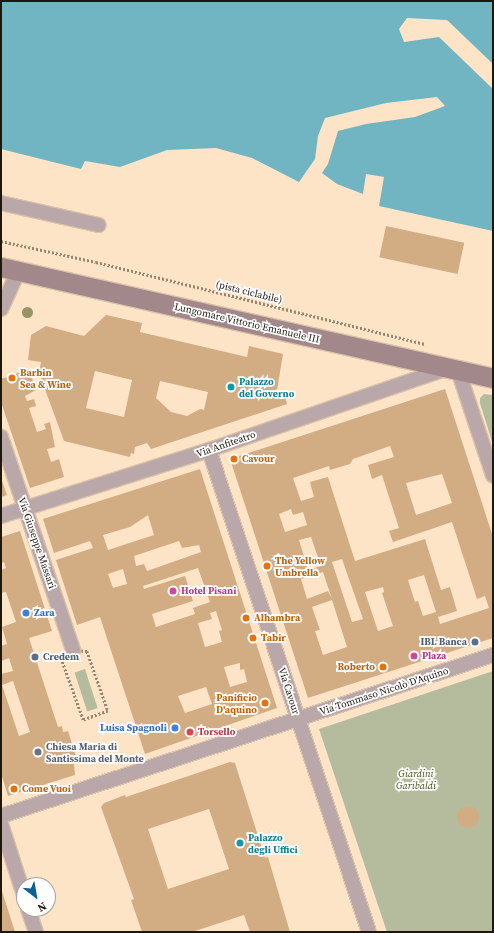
<!DOCTYPE html>
<meta charset="utf-8">
<style>
body{margin:0}
#map{position:relative;width:494px;height:933px;overflow:hidden;background:#fee4c7;font-family:"Source Serif 4",serif}
div>[style]{position:absolute}
.green>*{inset:0;background:#b4bc9d;transform-origin:0 0}
.water>*{inset:0;background:#71b4c2}
.building>*{inset:0;background:#d2ac83;transform-origin:0 0}
.round{border-radius:50%}
.path>*{height:2.5px;margin-top:-1.25px;transform-origin:0;background:repeating-linear-gradient(90deg,#978571 0 2px,transparent 0 4px)}
.roads{filter:drop-shadow(1px 0 #dac3a9) drop-shadow(-1px 0 #dac3a9) drop-shadow(0 1px #dac3a9) drop-shadow(0 -1px #dac3a9)}
.street>*{height:14px;margin:-7px;padding:0 7px;transform-origin:7px;border-radius:7px;background:#baa7a9}
.secondary>*{height:19px;margin:-9.5px;padding:0 9.5px;transform-origin:9.5px;border-radius:9.5px;background:#a2878b}
.trees>*{width:11px;height:11px;margin:-5.5px;border-radius:50%;background:#999366}
.dots>*{width:11px;height:11px;translate:-50% -50%;box-sizing:border-box;border:2px solid #fff;border-radius:50%}
span{translate:-50% -50%;white-space:nowrap;text-align:center;line-height:1.15;-webkit-text-stroke:3.5px #fff;paint-order:stroke}
.street-label{font-size:10px;color:#1f160c}
.food-label{font-size:10px;color:#c56008;font-weight:700}
.left{translate:0 -50%;text-align:left}
.right{translate:-100% -50%;text-align:right}
.culture-label{font-size:10px;color:#0d838f;font-weight:700}
.hotel-label{font-size:10px;color:#b23c85;font-weight:700}
.shop-label{font-size:10px;color:#366cbe;font-weight:700}
.service-label{font-size:10px;color:#4e5e75;font-weight:700}
.health-label{font-size:10px;color:#be3a42;font-weight:700}
.worship-label{font-size:10px;color:#5b616d;font-weight:700}
.park-label{font-size:10px;color:#465017;font-style:italic}
.frame{position:absolute;inset:0;border:2px solid #1f160c;pointer-events:none}
.north{position:absolute;left:16px;top:877px;width:40px;height:40px;box-sizing:border-box;background:#fff;border:1px solid #a5a29e;border-radius:50%;rotate:149deg;font-size:11px;font-weight:700;line-height:16px;text-align:center;color:#1f160c}
.north::after{content:'';display:block;margin:auto;width:14px;height:18px;background:#096092;clip-path:polygon(50% 0,100% 100%,50% 72%,0 100%)}
</style>
<div id="map">
<div class="green">
<div style="clip-path:polygon(484px 394px,493px 395px,493px 445px,480px 403px,480px 398px)"></div>
<div style="left:85px;top:669px;width:41px;height:11px;rotate:72deg"></div>
<div style="clip-path:polygon(493px 671px,493px 932px,387px 932px,319px 729px)"></div>
</div>
<div class="water">
<div style="clip-path:polygon(1px 1px,493px 1px,493px 64px,447px 20px,407px 18px,399px 29px,404px 42px,439px 37px,493px 89px,493px 231px,379px 206px,384px 177px,366px 174px,363px 194px,337px 184px,322px 173px,328px 164px,338px 131px,366px 124px,415px 117px,445px 106px,437px 97px,386px 103px,325px 118px,318px 136px,315px 159px,299px 182px,252px 158px,216px 148px,167px 150px,120px 167px,85px 161px,81px 169px,1px 149px)"></div>
</div>
<div class="building">
<div style="left:386px;top:226px;width:80px;height:32px;rotate:12deg"></div>
<div style="clip-path:polygon(evenodd,106px 315px,142px 323px,140px 332px,247px 357px,249px 346px,283px 354px,276px 396px,284px 393px,287px 404px,151px 449px,147px 443px,135px 447px,134px 454px,131px 453px,130px 457px,64px 441px,39px 373px,41px 362px,28px 360px,31px 335px,46px 326px,84px 336px,106px 315px,95px 371px,132px 380px,124px 417px,86px 408px,95px 371px,106px 315px,160px 381px,208px 392px,204px 410px,200px 409px,187px 416px,171px 412px,156px 398px,160px 381px)"></div>
<div style="clip-path:polygon(29px 369px,36px 390px,25px 396px,27px 401px,34px 399px,36px 406px,29px 408px,37px 432px,46px 429px,44px 424px,50px 422px,55px 447px,47px 449px,51px 462px,59px 459px,64px 477px,30px 488px,1px 402px,1px 379px)"></div>
<div style="clip-path:polygon(evenodd,445px 389px,493px 537px,493px 638px,308px 698px,230px 459px,445px 389px,390px 446px,394px 457px,368px 465px,372px 479px,382px 475px,399px 528px,389px 531px,393px 542px,452px 522px,477px 599px,485px 596px,489px 608px,440px 624px,438px 617px,457px 611px,450px 587px,441px 590px,425px 539px,355px 561px,328px 477px,310px 482px,314px 497px,301px 501px,293px 478px,329px 466px,330px 470px,350px 464px,353px 459px,390px 446px,445px 389px,442px 474px,452px 503px,416px 515px,406px 483px,442px 474px,445px 389px,291px 509px,293px 515px,303px 512px,307px 525px,285px 532px,279px 514px,291px 509px,445px 389px,311px 537px,321px 566px,308px 570px,299px 540px,311px 537px,445px 389px,342px 559px,363px 619px,352px 622px,332px 562px,342px 559px,445px 389px,323px 572px,332px 599px,328px 591px,307px 599px,301px 579px,323px 572px,445px 389px,424px 575px,436px 612px,423px 616px,418px 601px,415px 602px,408px 580px,424px 575px,445px 389px,383px 587px,384px 592px,382px 593px,393px 626px,378px 631px,365px 592px,383px 587px,445px 389px,332px 600px,347px 647px,323px 655px,315px 631px,320px 630px,312px 607px,332px 600px)"></div>
<div style="clip-path:polygon(evenodd,200px 469px,277px 708px,145px 754px,100px 617px,77px 625px,56px 560px,93px 548px,90px 541px,54px 553px,43px 519px,200px 469px,148px 515px,154px 535px,108px 550px,103px 535px,130px 527px,148px 515px,200px 469px,179px 541px,182px 548px,199px 545px,201px 552px,147px 571px,144px 564px,136px 566px,134px 556px,179px 541px,200px 469px,198px 568px,210px 602px,193px 608px,195px 614px,156px 627px,152px 614px,193px 601px,185px 576px,144px 589px,143px 586px,198px 568px,200px 469px,123px 569px,127px 584px,113px 588px,108px 574px,123px 569px,200px 469px,216px 611px,222px 630px,219px 631px,222px 642px,205px 647px,198px 623px,212px 619px,210px 613px,216px 611px,200px 469px,240px 663px,240px 670px,244px 669px,247px 682px,230px 687px,224px 667px,240px 663px,200px 469px,206px 687px,212px 704px,185px 713px,178px 696px,206px 687px)"></div>
<div style="clip-path:polygon(1px 478px,7px 495px,1px 497px)"></div>
<div style="clip-path:polygon(evenodd,20px 531px,52px 631px,29px 638px,58px 727px,62px 726px,63px 732px,68px 731px,78px 763px,74px 764px,75px 775px,8px 796px,1px 773px,1px 674px,13px 671px,9px 658px,1px 661px,1px 646px,7px 644px,2px 627px,16px 622px,6px 592px,1px 593px,1px 570px,6px 568px,4px 562px,1px 563px,1px 537px,20px 531px,13px 681px,30px 732px,19px 736px,2px 685px,13px 681px)"></div>
<div style="clip-path:polygon(evenodd,230px 762px,235px 763px,265px 858px,268px 857px,290px 932px,250px 932px,244px 915px,192px 932px,142px 932px,131px 900px,134px 899px,101px 807px,104px 803px,125px 795px,126px 797px,230px 762px,209px 809px,229px 869px,168px 889px,148px 829px,209px 809px)"></div>
<div class="round" style="left:457px;top:806px;width:22px;height:22px"></div>
<div style="clip-path:polygon(1px 888px,15px 932px,1px 932px)"></div>
</div>
<div class="path">
<div style="left:1px;top:241px;width:97px;rotate:12.5deg"></div>
<div style="left:96px;top:262px;width:340px;rotate:14deg"></div>
<div style="left:73px;top:650px;width:14px;rotate:4deg"></div>
<div style="left:87px;top:651px;width:64px;rotate:70.7deg"></div>
<div style="left:108px;top:711px;width:27px;rotate:160deg"></div>
<div style="left:83px;top:720px;width:65px;rotate:-109.8deg"></div>
<div style="left:61px;top:659px;width:15px;rotate:-37deg"></div>
</div>
<div class="roads">
<div class="street">
<div style="left:1px;top:203px;width:100px;rotate:12.7deg"></div>
<div style="left:1px;top:309px;width:41px;rotate:-65.3deg"></div>
<div style="left:458px;top:370px;width:111px;rotate:71.6deg"></div>
<div style="left:1px;top:437px;width:225px;rotate:71.3deg"></div>
<div style="left:209px;top:450px;width:508px;rotate:71.64deg"></div>
<div style="left:1px;top:516px;width:218px;rotate:-17.6deg"></div>
<div style="left:209px;top:450px;width:254px;rotate:-18.9deg"></div>
<div style="left:1px;top:816px;width:518px;rotate:-18.12deg"></div>
<div style="left:1px;top:824px;width:75px;rotate:72.1deg"></div>
<div style="left:28px;top:909px;width:24px;rotate:71deg"></div>
</div>
<div class="secondary">
<div style="left:1px;top:267px;width:504px;rotate:12.71deg"></div>
</div>
</div>
<div class="trees">
<div style="left:27px;top:312px"></div>
</div>
<div class="dots">
<div style="left:12px;top:378px;background:#e8710a"></div>
<div style="left:231px;top:387px;background:#0f9aa8"></div>
<div style="left:234px;top:459px;background:#e8710a"></div>
<div style="left:267px;top:566px;background:#e8710a"></div>
<div style="left:173px;top:591px;background:#d1479c"></div>
<div style="left:26px;top:613px;background:#3f7fe0"></div>
<div style="left:246px;top:618px;background:#e8710a"></div>
<div style="left:253px;top:638px;background:#e8710a"></div>
<div style="left:475px;top:642px;background:#5c6f8a"></div>
<div style="left:414px;top:656px;background:#d1479c"></div>
<div style="left:35px;top:657px;background:#5c6f8a"></div>
<div style="left:383px;top:667px;background:#e8710a"></div>
<div style="left:265px;top:703px;background:#e8710a"></div>
<div style="left:175px;top:728px;background:#3f7fe0"></div>
<div style="left:190px;top:732px;background:#e0444e"></div>
<div style="left:38px;top:752px;background:#6b7280"></div>
<div style="left:14px;top:789px;background:#e8710a"></div>
<div style="left:240px;top:843px;background:#0f9aa8"></div>
</div>
<div class="street-label">
<span style="left:249px;top:292px;rotate:14deg">(pista ciclabile)</span>
<span style="left:247px;top:323px;rotate:13deg">Lungomare Vittorio Emanuele III</span>
<span style="left:226px;top:444px;rotate:-19deg">Via Anfiteatro</span>
<span style="left:37px;top:543px;rotate:71deg">Via Giuseppe Massari</span>
<span style="left:289px;top:691px;rotate:72deg">Via Cavour</span>
<span style="left:384px;top:691px;rotate:-18deg">Via Tommaso Nicolò D'Aquino</span>
</div>
<div class="food-label">
<span class="left" style="left:20px;top:378px">Barbin<br>Sea &amp; Wine</span>
<span class="left" style="left:242px;top:459px">Cavour</span>
<span class="left" style="left:275px;top:566px">The Yellow<br>Umbrella</span>
<span class="left" style="left:254px;top:618px">Alhambra</span>
<span class="left" style="left:261px;top:638px">Tabir</span>
<span class="right" style="left:375px;top:667px">Roberto</span>
<span class="right" style="left:257px;top:703px">Panificio<br>D'aquino</span>
<span class="left" style="left:22px;top:789px">Come Vuoi</span>
</div>
<div class="culture-label">
<span class="left" style="left:239px;top:387px">Palazzo<br>del Governo</span>
<span class="left" style="left:248px;top:843px">Palazzo<br>degli Uffici</span>
</div>
<div class="hotel-label">
<span class="left" style="left:181px;top:591px">Hotel Pisani</span>
<span class="left" style="left:422px;top:656px">Plaza</span>
</div>
<div class="shop-label">
<span class="left" style="left:34px;top:613px">Zara</span>
<span class="right" style="left:167px;top:728px">Luisa Spagnoli</span>
</div>
<div class="service-label">
<span class="right" style="left:467px;top:642px">IBL Banca</span>
<span class="left" style="left:43px;top:657px">Credem</span>
</div>
<div class="health-label">
<span class="left" style="left:198px;top:732px">Torsello</span>
</div>
<div class="worship-label">
<span class="left" style="left:46px;top:752px">Chiesa Maria di<br>Santissima del Monte</span>
</div>
<div class="park-label">
<span style="left:416px;top:779px">Giardini<br>Garibaldi</span>
</div>
<div class="frame"></div>
<div class="north">N</div>
</div>
